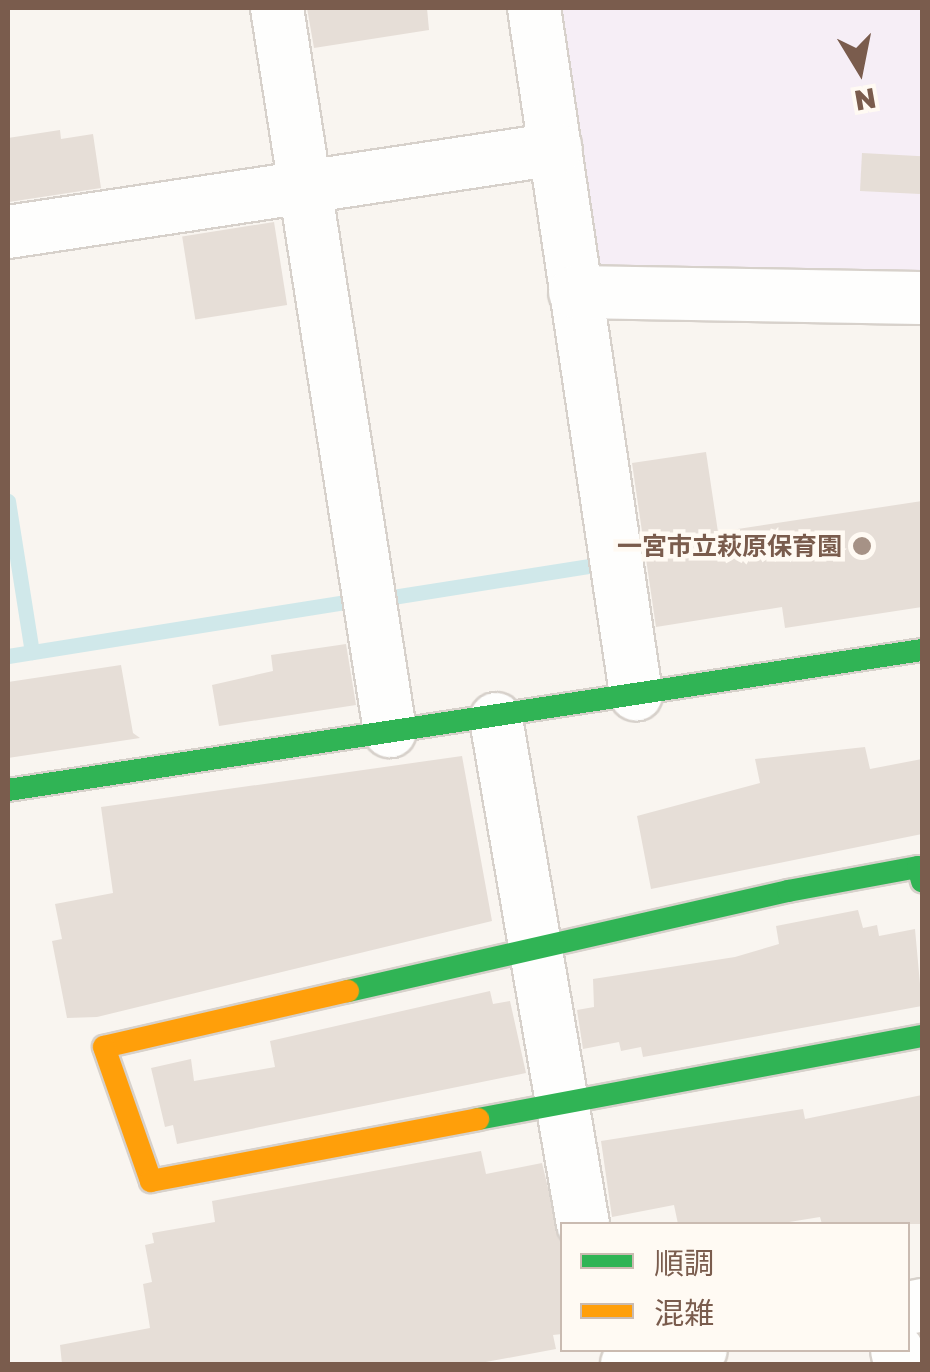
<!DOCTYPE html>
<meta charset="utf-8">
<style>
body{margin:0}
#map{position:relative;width:930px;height:1372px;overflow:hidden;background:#f9f5f0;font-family:"Golos Text","Noto Sans JP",sans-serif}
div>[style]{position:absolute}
.education>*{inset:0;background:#f6eef6}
.stream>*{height:15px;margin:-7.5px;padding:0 7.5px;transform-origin:7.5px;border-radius:7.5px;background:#d0e8ea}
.building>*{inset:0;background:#e6ded7;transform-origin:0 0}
.roads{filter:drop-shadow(2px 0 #d7d1cb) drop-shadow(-2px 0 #d7d1cb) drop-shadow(0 2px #d7d1cb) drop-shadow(0 -2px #d7d1cb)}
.street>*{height:52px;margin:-26px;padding:0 26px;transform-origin:26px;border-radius:26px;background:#fefefd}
.fast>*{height:22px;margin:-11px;padding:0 11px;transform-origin:11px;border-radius:11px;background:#30b455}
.slow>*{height:22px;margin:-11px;padding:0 11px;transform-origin:11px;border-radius:11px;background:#ff9f0a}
.dots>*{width:28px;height:28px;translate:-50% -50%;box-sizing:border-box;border:5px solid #fffaf3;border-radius:50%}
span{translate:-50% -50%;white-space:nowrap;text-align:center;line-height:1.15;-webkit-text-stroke:9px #fffaf3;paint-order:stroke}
.poi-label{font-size:25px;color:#7a5c4d;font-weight:700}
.right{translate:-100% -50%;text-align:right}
.frame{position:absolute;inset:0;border:10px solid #7a5c4d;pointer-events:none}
.legend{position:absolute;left:560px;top:1222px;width:350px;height:130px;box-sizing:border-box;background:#fffaf3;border:2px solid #cabbb1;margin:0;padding:12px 18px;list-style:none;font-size:30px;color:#7a5c4d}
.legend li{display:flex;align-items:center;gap:20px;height:50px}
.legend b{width:50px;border:2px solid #cabbb1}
.north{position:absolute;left:810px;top:20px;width:100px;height:100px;-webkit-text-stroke:8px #fffaf3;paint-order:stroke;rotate:170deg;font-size:28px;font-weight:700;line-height:40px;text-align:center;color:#7a5c4d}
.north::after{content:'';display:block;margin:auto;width:35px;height:45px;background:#7a5c4d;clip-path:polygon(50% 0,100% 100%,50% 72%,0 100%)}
</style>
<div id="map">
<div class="education">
<div style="clip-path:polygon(556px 8px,922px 8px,922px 288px,599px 281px)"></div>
</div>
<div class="stream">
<div style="left:8px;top:501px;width:153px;rotate:81deg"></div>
<div style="left:380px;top:599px;width:217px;rotate:-9deg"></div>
<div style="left:8px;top:656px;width:349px;rotate:-9.1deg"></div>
</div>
<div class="building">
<div style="clip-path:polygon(307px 8px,427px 8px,429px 30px,314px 48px)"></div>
<div style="clip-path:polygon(60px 130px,61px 139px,93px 134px,101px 188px,9px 202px,8px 138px)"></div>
<div style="left:862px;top:153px;width:60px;height:38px;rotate:3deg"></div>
<div style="left:274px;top:222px;width:84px;height:93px;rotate:81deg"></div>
<div style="clip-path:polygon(706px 452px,718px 532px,922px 501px,922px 607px,785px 628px,782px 607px,656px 627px,632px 463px)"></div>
<div style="clip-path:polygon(346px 644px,356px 705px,219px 726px,212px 685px,273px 671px,271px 655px)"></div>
<div style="clip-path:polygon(121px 665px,133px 733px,140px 738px,8px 758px,8px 682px)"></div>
<div style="clip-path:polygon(865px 747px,870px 769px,922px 759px,922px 834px,651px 889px,637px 816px,760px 783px,755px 759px)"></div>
<div style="clip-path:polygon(462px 756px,492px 921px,97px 1017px,67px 1018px,52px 941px,62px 939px,55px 904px,113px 893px,101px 807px)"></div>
<div style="clip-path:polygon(858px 910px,863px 928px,877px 925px,879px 936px,915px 929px,922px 1006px,643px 1057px,641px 1047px,621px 1051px,619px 1042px,583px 1049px,577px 1010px,594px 1007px,593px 979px,735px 957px,779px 944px,776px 926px)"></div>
<div style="clip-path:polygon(490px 991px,493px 1004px,510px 1001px,526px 1073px,177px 1144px,173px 1125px,165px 1127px,151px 1068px,191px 1059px,194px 1081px,275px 1067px,270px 1041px)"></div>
<div style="clip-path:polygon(922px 1095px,922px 1224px,822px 1224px,820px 1217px,777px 1224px,678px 1224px,674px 1205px,612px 1217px,601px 1141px,803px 1109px,805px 1119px)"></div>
<div style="clip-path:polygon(481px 1151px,486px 1174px,542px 1163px,562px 1245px,562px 1334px,553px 1335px,556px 1349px,475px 1364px,62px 1364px,60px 1345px,150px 1328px,143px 1284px,152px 1282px,145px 1245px,154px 1243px,152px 1233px,215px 1222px,212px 1201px)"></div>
</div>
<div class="roads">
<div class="street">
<div style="left:277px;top:8px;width:732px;rotate:81.12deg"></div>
<div style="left:534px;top:8px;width:694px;rotate:81.54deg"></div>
<div style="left:8px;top:232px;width:554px;rotate:-8.61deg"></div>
<div style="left:575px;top:292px;width:347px;rotate:1deg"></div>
<div style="left:496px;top:719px;width:512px;rotate:80.23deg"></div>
<div style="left:908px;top:1308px;width:14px;rotate:-12deg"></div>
<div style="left:897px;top:1350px;width:14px;rotate:78deg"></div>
<div style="left:627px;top:1364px;width:75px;rotate:-10.7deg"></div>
</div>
<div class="fast">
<div style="left:8px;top:790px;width:925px;rotate:-8.71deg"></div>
<div style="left:348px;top:991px;width:451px;rotate:-12.8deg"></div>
<div style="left:788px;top:891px;width:132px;rotate:-10.5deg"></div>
<div style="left:918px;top:867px;width:15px;rotate:74deg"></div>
<div style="left:478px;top:1119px;width:452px;rotate:-10.6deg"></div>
</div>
<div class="slow">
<div style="left:348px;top:991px;width:250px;rotate:167.1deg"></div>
<div style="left:104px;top:1047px;width:142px;rotate:70.7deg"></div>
<div style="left:151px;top:1181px;width:333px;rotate:-10.7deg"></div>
</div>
</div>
<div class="dots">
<div style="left:862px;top:546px;background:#a69286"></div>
</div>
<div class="poi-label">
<span class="right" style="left:842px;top:546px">一宮市立萩原保育園</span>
</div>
<div class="frame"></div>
<ul class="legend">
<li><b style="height:12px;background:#30b455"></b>順調</li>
<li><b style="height:12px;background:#ff9f0a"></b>混雑</li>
</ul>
<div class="north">N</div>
</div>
